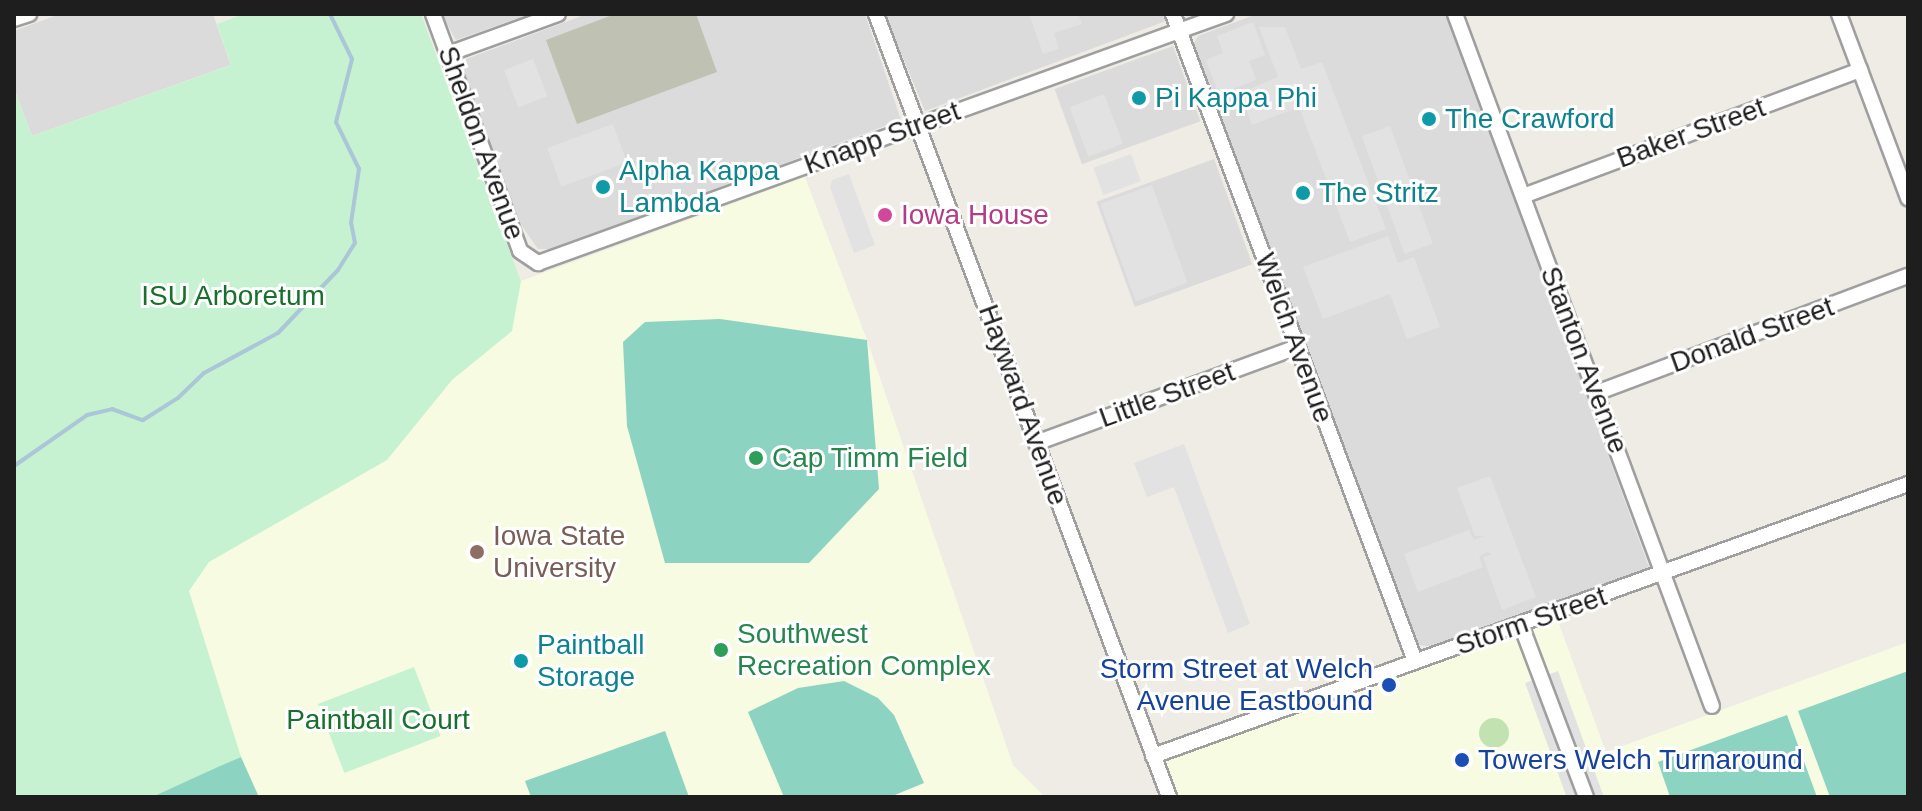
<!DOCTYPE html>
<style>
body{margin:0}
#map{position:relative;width:1922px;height:811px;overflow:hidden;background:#eeece5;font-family:Helvetica,sans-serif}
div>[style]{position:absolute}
.residential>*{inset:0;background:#dcdbdb;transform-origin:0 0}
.education>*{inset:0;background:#f7fbe1}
.construction>*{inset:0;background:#bfc1b2}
.grass>*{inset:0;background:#c2e2b1}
.round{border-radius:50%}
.park>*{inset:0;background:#c7f2d1;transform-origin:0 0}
.pitch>*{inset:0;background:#8dd3c2}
.parking>*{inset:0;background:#e2e2e2;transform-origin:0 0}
.stream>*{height:4px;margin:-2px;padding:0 2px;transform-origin:2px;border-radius:2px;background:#abc6d6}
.roads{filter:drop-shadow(2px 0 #9f9f9f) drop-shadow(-2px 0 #9f9f9f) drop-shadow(0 2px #9f9f9f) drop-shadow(0 -2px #9f9f9f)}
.minor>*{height:14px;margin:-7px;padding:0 7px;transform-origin:7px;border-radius:7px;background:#fff}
.dots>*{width:22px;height:22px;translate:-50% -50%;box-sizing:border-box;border:4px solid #fff;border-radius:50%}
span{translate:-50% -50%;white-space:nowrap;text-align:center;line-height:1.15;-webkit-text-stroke:6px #fff;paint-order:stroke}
.culture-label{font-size:28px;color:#0d838f}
.left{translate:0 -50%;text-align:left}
.street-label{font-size:28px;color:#1e1e1e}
.hotel-label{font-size:28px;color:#b23c85}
.park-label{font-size:28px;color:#196f2c}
.leisure-label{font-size:28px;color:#27864d}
.education-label{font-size:28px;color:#785e54}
.transit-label{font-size:28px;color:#164399}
.right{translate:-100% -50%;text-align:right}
.frame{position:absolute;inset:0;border:16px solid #1e1e1e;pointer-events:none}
</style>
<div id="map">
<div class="residential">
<div style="clip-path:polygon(60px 14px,213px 14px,231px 65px,31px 137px,14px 89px,14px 31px)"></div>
<div style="clip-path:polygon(441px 14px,530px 14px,456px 40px)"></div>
<div style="clip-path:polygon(587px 14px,865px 14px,901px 120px,553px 249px,538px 249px,515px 216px,462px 65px,466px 59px)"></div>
<div style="clip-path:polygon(885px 14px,1165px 14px,1166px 21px,925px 111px)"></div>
<div style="clip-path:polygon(1257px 14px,1447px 14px,1650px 570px,1438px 647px,1419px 645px,1193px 45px,1198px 36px)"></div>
<div style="left:1173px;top:46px;width:80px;height:126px;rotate:70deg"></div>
<div style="left:1214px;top:159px;width:112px;height:125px;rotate:70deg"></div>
</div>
<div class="education">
<div style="clip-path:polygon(243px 14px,421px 14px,521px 281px,805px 177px,867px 340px,1013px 765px,1045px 797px,14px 797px,14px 89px,32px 136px,231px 65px,217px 24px)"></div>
<div style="clip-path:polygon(1555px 613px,1606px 752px,1908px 642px,1908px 797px,1169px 797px,1153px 756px)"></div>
</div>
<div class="construction">
<div style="clip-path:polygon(615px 14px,696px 14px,717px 72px,577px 124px,546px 40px)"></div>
</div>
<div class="grass">
<div class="round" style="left:1479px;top:718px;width:30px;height:30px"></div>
</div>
<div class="park">
<div style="clip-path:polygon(243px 14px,421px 14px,521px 281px,512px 331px,452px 380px,387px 460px,209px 562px,189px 591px,241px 757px,152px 797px,14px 797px,14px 89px,32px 136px,231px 65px,217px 24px)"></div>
<div style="left:414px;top:667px;width:74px;height:103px;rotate:69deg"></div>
</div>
<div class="pitch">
<div style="clip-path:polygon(720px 319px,867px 340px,879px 489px,809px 563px,665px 563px,627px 426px,623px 342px,645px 322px)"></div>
<div style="clip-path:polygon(1908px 671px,1908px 797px,1830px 797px,1798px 711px)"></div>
<div style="clip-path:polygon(844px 681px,878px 698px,894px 715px,924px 783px,890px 797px,784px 797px,748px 712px,798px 688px)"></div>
<div style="clip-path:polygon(1787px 715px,1817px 797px,1670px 797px,1658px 762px)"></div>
<div style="clip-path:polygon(665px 731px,689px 797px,531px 797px,525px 781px)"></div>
<div style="clip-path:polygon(241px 757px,258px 795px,152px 797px,220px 766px)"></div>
</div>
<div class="parking">
<div style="clip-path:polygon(1029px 14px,1078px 14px,1082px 24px,1054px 33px,1059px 49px,1043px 54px)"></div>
<div style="clip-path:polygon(1253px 22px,1265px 55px,1249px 61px,1256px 80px,1219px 94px,1206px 60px,1223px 53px,1217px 36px)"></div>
<div style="clip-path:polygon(1259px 27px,1285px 27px,1301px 69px,1322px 62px,1386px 229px,1350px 242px,1299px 107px,1252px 125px,1240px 93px,1278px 77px)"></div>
<div style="left:533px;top:59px;width:40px;height:31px;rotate:69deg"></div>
<div style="left:1104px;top:94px;width:53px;height:37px;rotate:69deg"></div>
<div style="left:613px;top:124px;width:41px;height:70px;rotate:70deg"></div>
<div style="left:1390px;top:126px;width:125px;height:30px;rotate:70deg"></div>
<div style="left:1131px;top:154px;width:29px;height:40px;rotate:70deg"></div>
<div style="clip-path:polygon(849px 174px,875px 245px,854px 253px,830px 187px,832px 180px)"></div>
<div style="left:1152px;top:185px;width:104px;height:55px;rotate:70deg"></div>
<div style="clip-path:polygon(1388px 236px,1398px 263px,1414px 257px,1440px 327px,1407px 339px,1390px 294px,1323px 319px,1303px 267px)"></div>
<div style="clip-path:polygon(1184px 444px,1250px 624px,1228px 633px,1174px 487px,1147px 497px,1134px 463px)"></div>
<div style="clip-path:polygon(1490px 476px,1536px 597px,1502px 610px,1483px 557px,1492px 554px,1487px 552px,1479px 557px,1483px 567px,1418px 592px,1404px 554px,1469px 530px,1474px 540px,1485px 536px,1475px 536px,1457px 488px)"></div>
<div style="left:1558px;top:671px;width:134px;height:35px;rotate:70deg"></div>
</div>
<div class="stream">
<div style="left:14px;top:466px;width:89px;rotate:-34.9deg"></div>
<div style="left:87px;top:415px;width:26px;rotate:-13deg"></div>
<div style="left:112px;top:409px;width:33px;rotate:20deg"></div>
<div style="left:143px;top:420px;width:41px;rotate:-32.2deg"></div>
<div style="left:178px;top:398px;width:36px;rotate:-44deg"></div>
<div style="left:204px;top:373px;width:84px;rotate:-28.4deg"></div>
<div style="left:278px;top:333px;width:87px;rotate:-46.4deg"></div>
<div style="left:338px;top:270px;width:32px;rotate:-58deg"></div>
<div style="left:355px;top:243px;width:20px;rotate:-101deg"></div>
<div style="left:351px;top:223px;width:55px;rotate:-81.6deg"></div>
<div style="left:359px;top:169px;width:52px;rotate:-116.1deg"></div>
<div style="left:336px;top:122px;width:65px;rotate:-75.7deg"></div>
<div style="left:352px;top:59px;width:50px;rotate:-116.1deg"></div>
</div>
<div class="roads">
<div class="minor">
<div style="left:433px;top:14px;width:252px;rotate:69.8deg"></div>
<div style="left:520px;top:251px;width:22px;rotate:34deg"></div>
<div style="left:538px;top:263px;width:732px;rotate:-19.9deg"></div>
<div style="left:876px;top:14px;width:836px;rotate:69.48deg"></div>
<div style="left:1173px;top:14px;width:691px;rotate:69.49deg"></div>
<div style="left:1455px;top:14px;width:738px;rotate:69.63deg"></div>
<div style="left:1839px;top:14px;width:197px;rotate:69.4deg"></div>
<div style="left:14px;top:19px;width:16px;rotate:-18deg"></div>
<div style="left:448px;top:54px;width:117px;rotate:-20deg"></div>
<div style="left:1523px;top:196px;width:360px;rotate:-20.5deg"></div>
<div style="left:1596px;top:393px;width:333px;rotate:-20.6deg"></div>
<div style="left:1036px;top:443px;width:278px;rotate:-20.2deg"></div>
<div style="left:1521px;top:625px;width:184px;rotate:69.3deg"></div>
<div style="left:1153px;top:756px;width:803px;rotate:-19.81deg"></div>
</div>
</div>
<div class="dots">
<div style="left:1139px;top:98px;background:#0f9aa8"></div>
<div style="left:1429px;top:119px;background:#0f9aa8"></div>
<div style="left:603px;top:187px;background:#0f9aa8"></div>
<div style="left:1303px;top:193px;background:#0f9aa8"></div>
<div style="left:885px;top:215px;background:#d1479c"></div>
<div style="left:756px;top:458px;background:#2e9e5b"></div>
<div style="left:477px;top:552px;background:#8d6e63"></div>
<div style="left:721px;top:650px;background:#2e9e5b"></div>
<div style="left:521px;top:661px;background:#0f9aa8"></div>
<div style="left:1389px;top:685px;background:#1a4fb4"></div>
<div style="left:1462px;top:760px;background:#1a4fb4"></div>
</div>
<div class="culture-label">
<span class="left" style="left:1155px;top:98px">Pi Kappa Phi</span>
<span class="left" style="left:1445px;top:119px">The Crawford</span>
<span class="left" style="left:619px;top:187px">Alpha Kappa<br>Lambda</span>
<span class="left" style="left:1319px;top:193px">The Stritz</span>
<span class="left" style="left:537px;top:661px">Paintball<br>Storage</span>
</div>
<div class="street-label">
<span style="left:1691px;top:133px;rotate:-20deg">Baker Street</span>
<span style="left:882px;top:138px;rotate:-20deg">Knapp Street</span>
<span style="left:481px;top:143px;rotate:70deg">Sheldon Avenue</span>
<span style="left:1752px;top:335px;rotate:-20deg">Donald Street</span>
<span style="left:1294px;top:338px;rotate:70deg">Welch Avenue</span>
<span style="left:1584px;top:360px;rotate:69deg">Stanton Avenue</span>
<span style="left:1167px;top:395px;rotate:-20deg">Little Street</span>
<span style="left:1023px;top:405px;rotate:70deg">Hayward Avenue</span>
<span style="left:1531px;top:621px;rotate:-19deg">Storm Street</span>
</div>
<div class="hotel-label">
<span class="left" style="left:901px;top:215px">Iowa House</span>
</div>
<div class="park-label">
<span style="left:233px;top:296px">ISU Arboretum</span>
<span style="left:378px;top:720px">Paintball Court</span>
</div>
<div class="leisure-label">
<span class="left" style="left:772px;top:458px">Cap Timm Field</span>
<span class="left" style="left:737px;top:650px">Southwest<br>Recreation Complex</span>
</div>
<div class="education-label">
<span class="left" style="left:493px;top:552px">Iowa State<br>University</span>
</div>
<div class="transit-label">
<span class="right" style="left:1373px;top:685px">Storm Street at Welch<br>Avenue Eastbound</span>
<span class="left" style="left:1478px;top:760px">Towers Welch Turnaround</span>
</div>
<div class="frame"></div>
</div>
